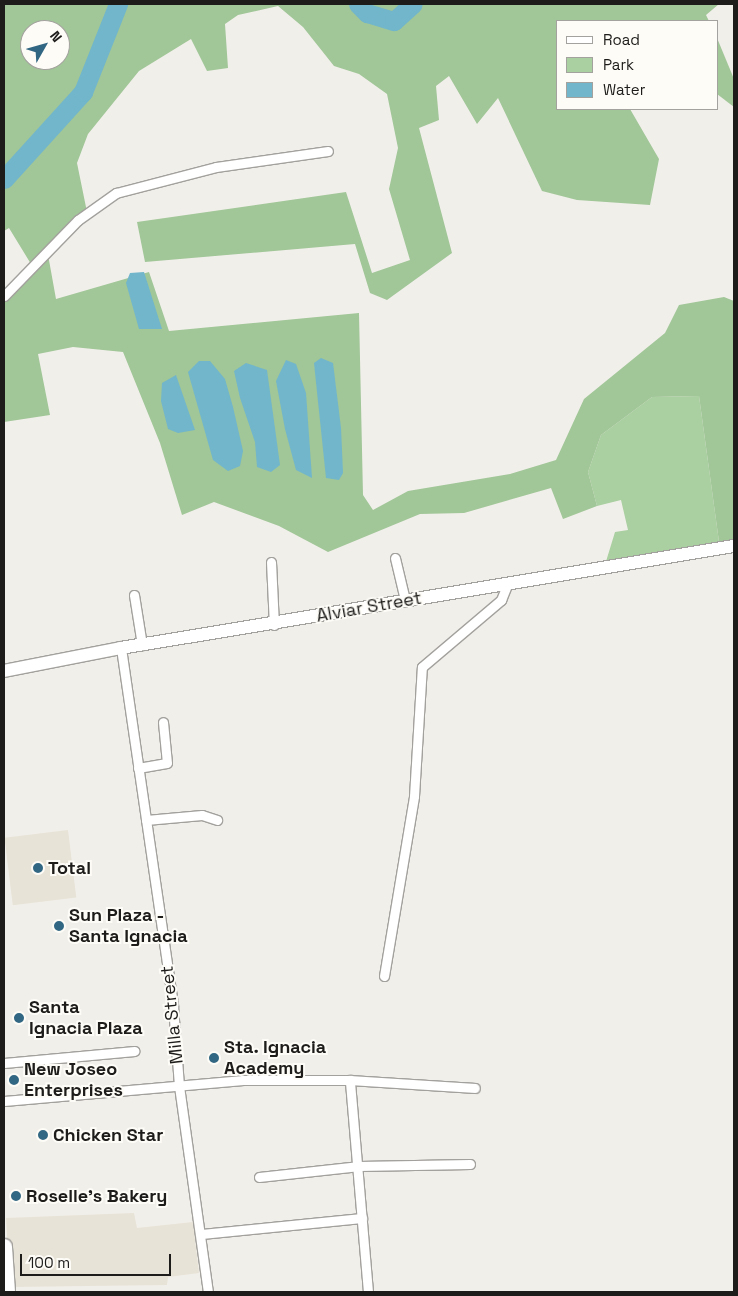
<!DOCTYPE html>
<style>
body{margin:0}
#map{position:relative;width:738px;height:1296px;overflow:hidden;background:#f1efea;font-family:"Space Grotesk",sans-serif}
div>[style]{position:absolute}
.built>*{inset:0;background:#e8e3d7;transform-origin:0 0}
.green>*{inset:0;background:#aacfa1}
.forest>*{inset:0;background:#a1c698}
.water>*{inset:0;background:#71b6cb}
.river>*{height:19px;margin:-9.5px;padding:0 9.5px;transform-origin:9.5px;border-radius:9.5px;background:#71b6cb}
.roads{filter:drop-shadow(1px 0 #a3a19d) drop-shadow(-1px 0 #a3a19d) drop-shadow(0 1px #a3a19d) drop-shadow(0 -1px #a3a19d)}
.street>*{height:9px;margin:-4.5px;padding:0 4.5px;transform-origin:4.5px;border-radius:4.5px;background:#fff}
.secondary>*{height:12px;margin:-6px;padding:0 6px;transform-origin:6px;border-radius:6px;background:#fff}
.highway>*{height:16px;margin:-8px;padding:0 8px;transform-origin:8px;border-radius:8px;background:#fff}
.dots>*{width:14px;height:14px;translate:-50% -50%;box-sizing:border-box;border:2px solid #fefcf7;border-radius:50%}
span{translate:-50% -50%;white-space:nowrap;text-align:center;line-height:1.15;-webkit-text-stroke:4px #fefcf7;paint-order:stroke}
.street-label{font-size:18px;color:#1d1c1a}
.poi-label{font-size:18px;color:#1d1c1a;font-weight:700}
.left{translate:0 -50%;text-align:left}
.frame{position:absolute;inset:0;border:5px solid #1d1c1a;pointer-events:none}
.legend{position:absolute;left:556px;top:20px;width:162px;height:90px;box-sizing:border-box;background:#fefcf7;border:1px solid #a4a29f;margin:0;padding:6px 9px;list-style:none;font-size:15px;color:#1d1c1a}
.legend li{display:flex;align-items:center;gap:10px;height:25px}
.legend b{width:25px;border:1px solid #a4a29f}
.north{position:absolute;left:20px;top:20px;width:50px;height:50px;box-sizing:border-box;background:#fefcf7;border:1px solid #a4a29f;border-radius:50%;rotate:52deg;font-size:14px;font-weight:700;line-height:20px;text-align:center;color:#1d1c1a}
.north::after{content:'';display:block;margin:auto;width:18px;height:22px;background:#326783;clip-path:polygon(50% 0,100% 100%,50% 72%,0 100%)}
.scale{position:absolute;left:20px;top:1254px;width:151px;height:22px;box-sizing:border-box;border:2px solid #1d1c1a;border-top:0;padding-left:6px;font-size:15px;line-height:18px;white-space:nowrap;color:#1d1c1a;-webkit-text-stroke:4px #fefcf7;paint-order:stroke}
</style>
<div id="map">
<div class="built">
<div style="left:68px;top:830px;width:68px;height:64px;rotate:83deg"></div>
<div style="clip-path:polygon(134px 1213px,137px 1228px,193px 1222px,199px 1273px,168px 1277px,167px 1285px,10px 1287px,6px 1218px)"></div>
</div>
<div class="green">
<div style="clip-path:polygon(699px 396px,720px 549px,604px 568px,615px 532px,628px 530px,621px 500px,597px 506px,588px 472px,601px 435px,652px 397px)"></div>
</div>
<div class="forest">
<div style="clip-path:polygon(evenodd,4px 4px,719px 4px,706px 15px,709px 21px,557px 21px,557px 109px,630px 109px,659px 159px,650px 205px,577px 200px,542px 191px,498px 98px,477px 124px,449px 76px,436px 86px,439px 120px,419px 128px,452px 253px,387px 300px,370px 293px,355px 244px,145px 262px,137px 222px,346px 192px,372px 273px,410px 260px,389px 189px,398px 148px,387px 94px,359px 74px,334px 66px,303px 27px,278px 6px,238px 15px,225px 24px,228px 68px,207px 71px,191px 39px,139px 71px,88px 134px,77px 163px,87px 212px,47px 249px,56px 299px,149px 272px,169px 331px,359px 313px,363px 495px,373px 510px,408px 491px,510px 474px,556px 460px,584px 399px,665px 333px,679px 305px,724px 297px,734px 301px,734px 546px,720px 549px,699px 396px,652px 397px,601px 435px,588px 472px,597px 506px,563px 519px,551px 488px,464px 513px,420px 514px,328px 552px,279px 526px,214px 502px,182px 515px,160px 443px,123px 352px,73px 347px,38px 354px,50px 415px,4px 422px,4px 297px,31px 264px,9px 228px,4px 231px,4px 4px,30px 30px,60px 30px,60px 60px,30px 60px,30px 30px)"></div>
<div style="clip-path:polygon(717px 38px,734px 79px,734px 107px,717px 94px)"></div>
</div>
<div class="water">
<div style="clip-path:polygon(144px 272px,162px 329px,139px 329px,126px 283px,130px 273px)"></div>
<div style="clip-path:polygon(321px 358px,333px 363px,341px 428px,343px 473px,339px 480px,326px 478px,314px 363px)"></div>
<div style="clip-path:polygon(286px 360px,296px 364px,306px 393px,312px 478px,296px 470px,285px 429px,276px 381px)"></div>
<div style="clip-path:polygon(199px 361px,210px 361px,225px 379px,233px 407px,243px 451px,240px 466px,228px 471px,213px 460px,188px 372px)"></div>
<div style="clip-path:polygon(246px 363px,267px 370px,280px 465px,271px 472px,257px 467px,255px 442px,240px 398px,234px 371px)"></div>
<div style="clip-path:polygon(176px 375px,195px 430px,178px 433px,168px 429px,161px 401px,162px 383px)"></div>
</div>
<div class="river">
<div style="left:358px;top:4px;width:13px;rotate:45deg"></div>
<div style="left:367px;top:13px;width:28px;rotate:17deg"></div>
<div style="left:394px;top:21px;width:25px;rotate:-42deg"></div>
<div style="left:4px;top:179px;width:118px;rotate:-47.8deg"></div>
<div style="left:83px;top:92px;width:95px;rotate:-68.3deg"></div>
</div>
<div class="roads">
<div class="street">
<div style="left:4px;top:296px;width:106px;rotate:-45.8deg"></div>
<div style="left:78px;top:220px;width:47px;rotate:-35.4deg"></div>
<div style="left:116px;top:193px;width:103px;rotate:-14.6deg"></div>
<div style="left:216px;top:167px;width:113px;rotate:-8.1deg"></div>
<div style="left:395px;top:558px;width:43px;rotate:76.6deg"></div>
<div style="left:271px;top:562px;width:63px;rotate:87.3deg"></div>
<div style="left:134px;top:595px;width:51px;rotate:80.9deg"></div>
<div style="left:121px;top:648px;width:362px;rotate:81.7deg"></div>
<div style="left:173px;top:1006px;width:80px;rotate:85.7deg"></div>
<div style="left:179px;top:1086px;width:208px;rotate:82deg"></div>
<div style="left:138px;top:768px;width:29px;rotate:-10deg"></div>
<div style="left:167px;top:763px;width:41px;rotate:-95.6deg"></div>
<div style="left:146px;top:820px;width:56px;rotate:-5.1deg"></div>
<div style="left:202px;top:815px;width:16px;rotate:18deg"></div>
<div style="left:384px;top:976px;width:182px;rotate:-80.5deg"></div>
<div style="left:414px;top:796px;width:129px;rotate:-86.5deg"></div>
<div style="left:422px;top:667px;width:104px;rotate:-40.3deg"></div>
<div style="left:501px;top:600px;width:18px;rotate:-68deg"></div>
<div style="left:4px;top:1063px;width:131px;rotate:-5.3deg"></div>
<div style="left:4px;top:1101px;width:240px;rotate:-5deg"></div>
<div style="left:243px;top:1080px;width:107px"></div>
<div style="left:259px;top:1177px;width:101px;rotate:-6.3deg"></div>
<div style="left:359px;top:1166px;width:111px;rotate:-1deg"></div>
<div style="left:201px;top:1234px;width:162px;rotate:-5.7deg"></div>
<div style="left:368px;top:1292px;width:213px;rotate:-94.9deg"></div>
<div style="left:350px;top:1080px;width:125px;rotate:3.7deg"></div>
</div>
<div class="secondary">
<div style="left:4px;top:671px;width:119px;rotate:-11.1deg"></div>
<div style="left:121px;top:648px;width:621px;rotate:-9.45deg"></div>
</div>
<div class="highway">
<div style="left:4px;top:1247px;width:45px;rotate:86.2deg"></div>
</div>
</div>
<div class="dots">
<div style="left:38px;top:868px;background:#326783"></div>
<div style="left:59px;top:926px;background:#326783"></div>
<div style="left:19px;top:1018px;background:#326783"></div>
<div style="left:214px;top:1058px;background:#326783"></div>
<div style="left:14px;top:1080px;background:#326783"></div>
<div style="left:43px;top:1135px;background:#326783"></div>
<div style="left:16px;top:1196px;background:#326783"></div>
</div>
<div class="street-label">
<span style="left:369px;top:607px;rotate:-10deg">Alviar Street</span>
<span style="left:172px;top:1015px;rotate:-96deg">Milla Street</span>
</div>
<div class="poi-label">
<span class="left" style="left:48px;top:868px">Total</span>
<span class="left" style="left:69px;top:926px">Sun Plaza -<br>Santa Ignacia</span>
<span class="left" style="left:29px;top:1018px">Santa<br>Ignacia Plaza</span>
<span class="left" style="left:224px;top:1058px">Sta. Ignacia<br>Academy</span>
<span class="left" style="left:24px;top:1080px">New Joseo<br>Enterprises</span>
<span class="left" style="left:53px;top:1135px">Chicken Star</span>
<span class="left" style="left:26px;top:1196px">Roselle's Bakery</span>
</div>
<div class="frame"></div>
<ul class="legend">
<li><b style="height:6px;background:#fff"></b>Road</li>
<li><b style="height:14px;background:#aacfa1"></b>Park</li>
<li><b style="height:14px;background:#71b6cb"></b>Water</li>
</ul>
<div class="north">N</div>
<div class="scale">100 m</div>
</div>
